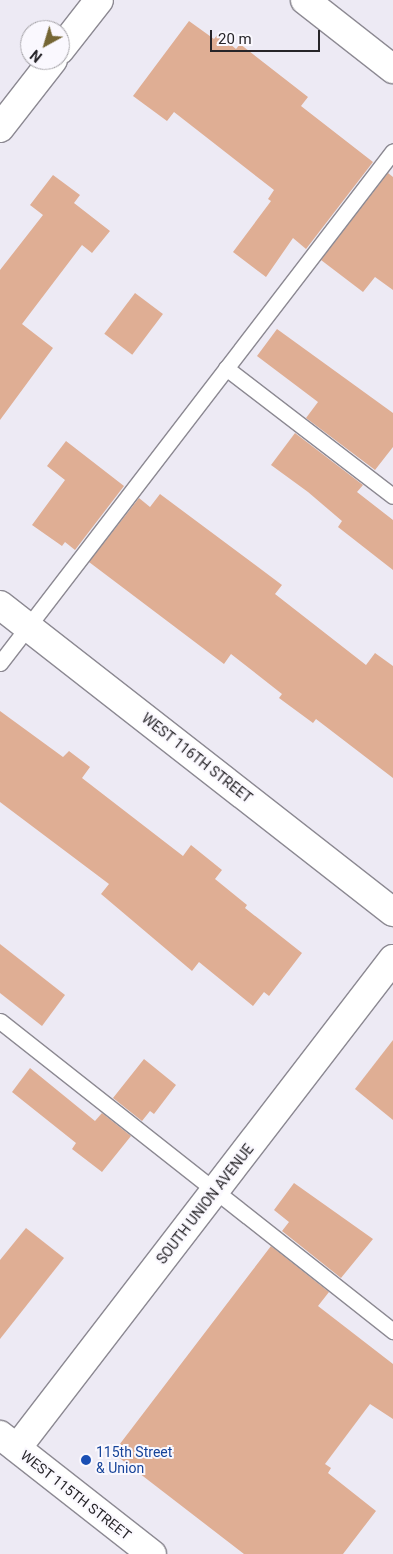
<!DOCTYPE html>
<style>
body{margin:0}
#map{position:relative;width:393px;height:1554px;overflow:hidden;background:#edeaf4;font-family:Roboto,sans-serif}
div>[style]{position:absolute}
.building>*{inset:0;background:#dfae94;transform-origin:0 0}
.roads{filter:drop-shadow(1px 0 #8c8992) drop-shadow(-1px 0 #8c8992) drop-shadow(0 1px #8c8992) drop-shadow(0 -1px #8c8992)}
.lane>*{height:15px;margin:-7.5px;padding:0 7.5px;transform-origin:7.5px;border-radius:7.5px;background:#fff}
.street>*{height:28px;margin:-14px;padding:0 14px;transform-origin:14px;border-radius:14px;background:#fff}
.secondary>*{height:28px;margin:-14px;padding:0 14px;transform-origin:14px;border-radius:14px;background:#fff}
.dots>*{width:14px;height:14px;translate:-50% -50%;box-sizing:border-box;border:2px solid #faf8fe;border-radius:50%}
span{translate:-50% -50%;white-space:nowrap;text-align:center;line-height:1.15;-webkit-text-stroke:4px #faf8fe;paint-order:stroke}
.street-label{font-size:14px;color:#272529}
.transit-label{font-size:14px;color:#164399}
.left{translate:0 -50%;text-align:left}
.north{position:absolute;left:20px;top:20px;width:50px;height:50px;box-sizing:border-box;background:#faf8fe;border:1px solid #a6a4a9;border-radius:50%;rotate:219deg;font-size:14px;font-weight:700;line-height:20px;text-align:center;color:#272529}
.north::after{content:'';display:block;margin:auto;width:18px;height:22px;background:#756634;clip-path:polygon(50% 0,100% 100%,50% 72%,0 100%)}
.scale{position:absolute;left:210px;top:30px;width:110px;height:22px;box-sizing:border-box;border:2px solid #272529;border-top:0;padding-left:6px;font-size:15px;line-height:18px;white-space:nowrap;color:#272529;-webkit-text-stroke:4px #faf8fe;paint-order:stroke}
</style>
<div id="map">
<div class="building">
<div style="clip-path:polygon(189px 21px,214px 39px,218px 34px,236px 49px,240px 44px,308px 97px,301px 106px,373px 162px,306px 249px,293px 238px,266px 277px,233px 252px,271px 201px,268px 199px,274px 190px,174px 112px,167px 121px,133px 96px)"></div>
<div style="clip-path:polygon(388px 173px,393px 177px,393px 290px,375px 277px,363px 292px,321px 260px)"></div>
<div style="clip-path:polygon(53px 175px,80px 195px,74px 203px,110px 231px,92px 253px,82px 245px,22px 324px,53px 348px,0 420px,0 270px,43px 215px,30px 205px)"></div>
<div style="left:135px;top:293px;width:35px;height:51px;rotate:37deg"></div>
<div style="clip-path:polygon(277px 329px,393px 413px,393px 447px,375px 470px,306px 418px,318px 402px,257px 356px)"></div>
<div style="clip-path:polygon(295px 433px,363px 485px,357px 492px,393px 520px,393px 570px,338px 527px,342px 521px,308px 492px,271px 465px)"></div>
<div style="clip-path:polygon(66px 441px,124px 486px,75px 550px,65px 542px,62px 546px,32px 525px,65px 480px,47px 466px)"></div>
<div style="clip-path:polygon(160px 494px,282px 585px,275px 594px,366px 665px,375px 653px,393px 666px,393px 778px,316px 719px,313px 723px,279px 698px,282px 694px,231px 654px,224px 664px,89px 562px,139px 498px,150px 507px)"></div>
<div style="clip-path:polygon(0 711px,63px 757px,69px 751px,90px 767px,82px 778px,183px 856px,191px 845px,222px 870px,215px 879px,247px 905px,245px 908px,302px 953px,269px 996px,264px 992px,253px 1006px,199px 962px,192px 971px,101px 894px,109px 884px,0 802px)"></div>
<div style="clip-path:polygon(0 944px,65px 995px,42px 1026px,0 993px)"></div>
<div style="clip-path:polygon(393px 1040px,393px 1120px,355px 1089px)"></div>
<div style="clip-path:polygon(144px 1059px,176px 1085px,154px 1114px,150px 1111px,142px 1121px,113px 1098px)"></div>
<div style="clip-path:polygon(30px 1068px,95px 1121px,102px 1113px,131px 1136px,102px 1172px,72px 1149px,76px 1143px,12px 1092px)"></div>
<div style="clip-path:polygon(294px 1183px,373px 1239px,341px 1278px,282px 1231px,289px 1222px,274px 1210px)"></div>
<div style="clip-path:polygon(26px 1228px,64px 1258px,0 1339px,0 1260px)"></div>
<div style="clip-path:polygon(271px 1246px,329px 1292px,318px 1306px,393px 1364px,393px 1419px,370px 1404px,325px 1464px,331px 1468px,328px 1473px,376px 1511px,343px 1554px,244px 1554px,113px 1453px)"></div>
</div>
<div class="roads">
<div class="lane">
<div style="left:226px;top:368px;width:210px;rotate:37.5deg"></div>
<div style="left:0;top:663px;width:645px;rotate:-52.49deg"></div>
<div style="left:0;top:1021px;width:501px;rotate:38.27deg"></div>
</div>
<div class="street">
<div style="left:305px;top:0;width:112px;rotate:38.1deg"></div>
<div style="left:60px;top:50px;width:63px;rotate:-52deg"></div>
<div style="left:0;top:128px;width:86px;rotate:-52.1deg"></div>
<div style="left:0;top:605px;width:499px;rotate:38deg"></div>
<div style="left:17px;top:1448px;width:617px;rotate:-52.44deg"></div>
</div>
<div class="secondary">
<div style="left:0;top:1435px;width:193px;rotate:38.1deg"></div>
</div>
</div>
<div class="dots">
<div style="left:86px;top:1460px;background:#1a4fb4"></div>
</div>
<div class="street-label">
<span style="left:197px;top:758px;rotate:38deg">WEST 116TH STREET</span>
<span style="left:205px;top:1204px;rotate:-52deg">SOUTH UNION AVENUE</span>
<span style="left:76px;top:1495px;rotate:38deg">WEST 115TH STREET</span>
</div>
<div class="transit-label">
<span class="left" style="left:96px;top:1460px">115th Street<br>&amp; Union</span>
</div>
<div class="north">N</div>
<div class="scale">20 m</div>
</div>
